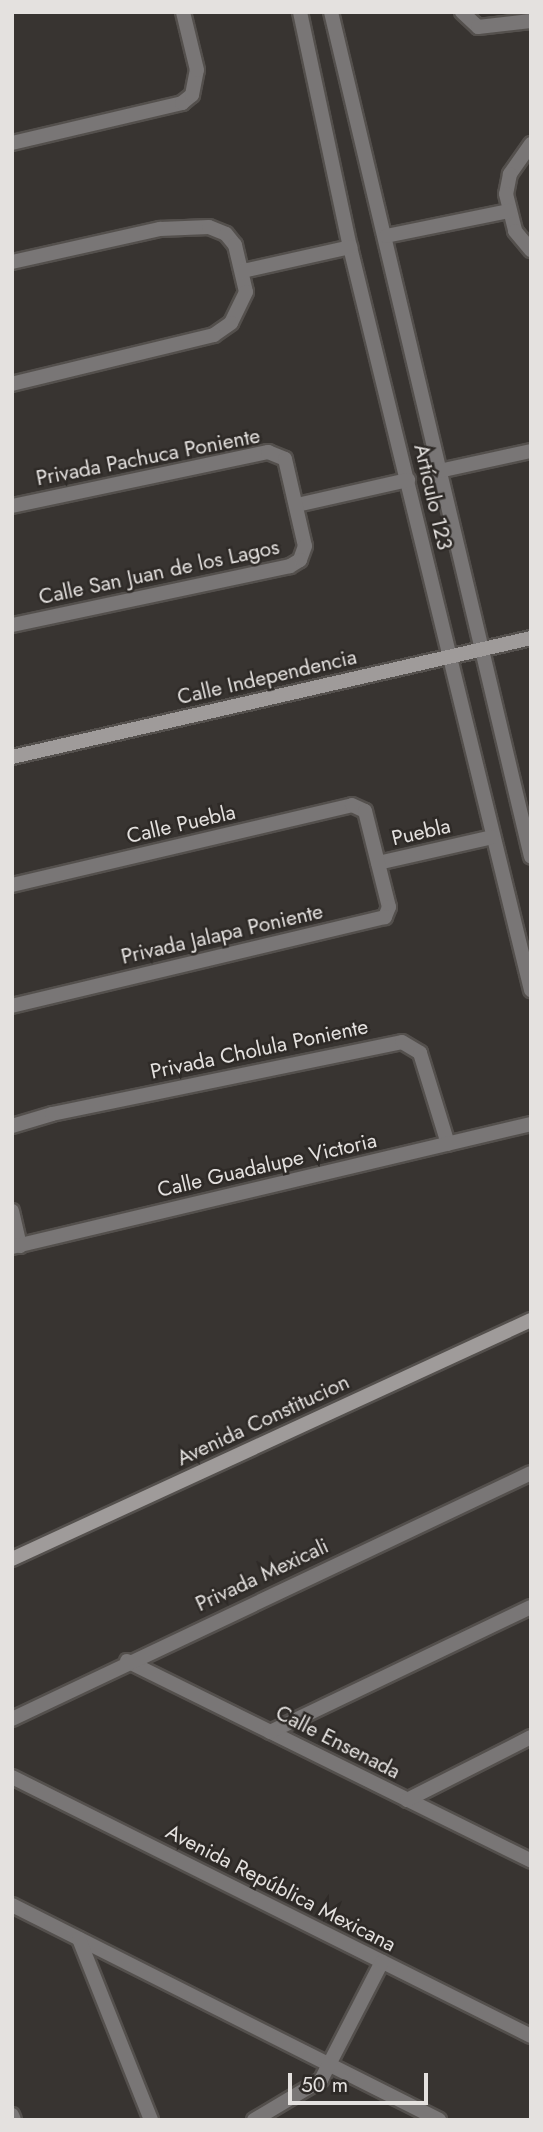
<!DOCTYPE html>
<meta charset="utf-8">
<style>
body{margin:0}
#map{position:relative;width:543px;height:2132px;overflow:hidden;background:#383431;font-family:Jost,sans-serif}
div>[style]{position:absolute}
.roads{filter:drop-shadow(2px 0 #54504d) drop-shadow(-2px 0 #54504d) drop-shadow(0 2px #54504d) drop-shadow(0 -2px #54504d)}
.street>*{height:14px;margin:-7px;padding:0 7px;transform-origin:7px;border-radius:7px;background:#797676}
.secondary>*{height:14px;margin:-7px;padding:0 7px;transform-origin:7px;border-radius:7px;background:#9f9b9a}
span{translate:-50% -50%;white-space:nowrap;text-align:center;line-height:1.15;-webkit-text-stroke:5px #2e2a27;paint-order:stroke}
.street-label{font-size:21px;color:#e4e1df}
.frame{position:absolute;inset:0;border:14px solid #e4e1df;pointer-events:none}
.scale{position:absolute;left:288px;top:2073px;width:140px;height:32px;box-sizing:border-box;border:4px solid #e4e1df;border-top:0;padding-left:9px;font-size:21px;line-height:24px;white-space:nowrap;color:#e4e1df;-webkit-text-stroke:5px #2e2a27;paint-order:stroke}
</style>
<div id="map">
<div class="roads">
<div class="street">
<div style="left:300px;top:12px;width:240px;rotate:78deg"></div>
<div style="left:350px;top:247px;width:765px;rotate:76.31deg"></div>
<div style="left:331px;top:12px;width:868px;rotate:76.68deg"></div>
<div style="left:462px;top:12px;width:22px;rotate:43deg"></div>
<div style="left:478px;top:27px;width:53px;rotate:-6.5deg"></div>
<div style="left:12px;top:143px;width:175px;rotate:-13.2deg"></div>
<div style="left:182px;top:103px;width:13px;rotate:-39deg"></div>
<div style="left:192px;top:95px;width:25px;rotate:-79deg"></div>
<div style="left:197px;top:70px;width:60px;rotate:-103.6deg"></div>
<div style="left:531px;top:144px;width:37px;rotate:125deg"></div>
<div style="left:510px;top:174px;width:20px;rotate:101deg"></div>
<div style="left:506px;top:194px;width:38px;rotate:76deg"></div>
<div style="left:515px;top:231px;width:25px;rotate:50deg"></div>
<div style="left:386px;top:236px;width:126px;rotate:-11.5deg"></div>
<div style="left:12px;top:262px;width:152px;rotate:-12.6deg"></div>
<div style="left:160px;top:229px;width:49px;rotate:-2.3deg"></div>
<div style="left:209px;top:227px;width:18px;rotate:22deg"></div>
<div style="left:226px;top:234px;width:14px;rotate:51deg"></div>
<div style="left:235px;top:245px;width:48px;rotate:76.8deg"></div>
<div style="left:246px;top:292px;width:34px;rotate:116deg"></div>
<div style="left:231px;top:323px;width:21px;rotate:145deg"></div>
<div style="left:214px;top:335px;width:208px;rotate:166.4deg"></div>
<div style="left:243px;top:271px;width:110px;rotate:-12.6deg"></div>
<div style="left:439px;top:471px;width:94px;rotate:-12.3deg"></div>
<div style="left:297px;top:505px;width:114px;rotate:-12.7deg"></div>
<div style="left:12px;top:506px;width:262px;rotate:-11.9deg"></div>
<div style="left:268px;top:452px;width:18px;rotate:22deg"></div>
<div style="left:285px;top:459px;width:89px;rotate:77.1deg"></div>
<div style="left:305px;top:546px;width:15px;rotate:110deg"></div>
<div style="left:300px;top:560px;width:12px;rotate:149deg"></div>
<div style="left:290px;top:566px;width:284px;rotate:168deg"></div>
<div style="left:378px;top:863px;width:117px;rotate:-12.8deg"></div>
<div style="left:12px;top:885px;width:349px;rotate:-13.2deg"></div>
<div style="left:352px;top:805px;width:14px;rotate:25deg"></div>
<div style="left:365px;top:811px;width:99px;rotate:76deg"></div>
<div style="left:389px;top:907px;width:11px;rotate:112deg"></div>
<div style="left:385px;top:917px;width:383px;rotate:166.6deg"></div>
<div style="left:12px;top:1126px;width:42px;rotate:-16.7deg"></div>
<div style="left:52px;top:1114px;width:357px;rotate:-11.6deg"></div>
<div style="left:402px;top:1042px;width:21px;rotate:31deg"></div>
<div style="left:420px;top:1053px;width:95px;rotate:72.9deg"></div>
<div style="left:12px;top:1211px;width:36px;rotate:77deg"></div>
<div style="left:12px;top:1247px;width:533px;rotate:-13.33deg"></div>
<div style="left:127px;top:1661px;width:451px;rotate:26.3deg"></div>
<div style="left:12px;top:1719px;width:574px;rotate:-25.36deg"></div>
<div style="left:270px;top:1732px;width:289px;rotate:-25.6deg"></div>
<div style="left:12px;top:1777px;width:580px;rotate:26.52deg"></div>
<div style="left:407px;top:1800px;width:139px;rotate:-26.9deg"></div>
<div style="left:12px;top:1905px;width:478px;rotate:26.7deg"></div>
<div style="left:79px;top:1939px;width:195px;rotate:68.3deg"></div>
<div style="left:12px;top:2115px;width:5px;rotate:68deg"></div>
<div style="left:254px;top:2120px;width:78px;rotate:-30.8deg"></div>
<div style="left:321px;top:2080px;width:133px;rotate:-62.7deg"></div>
</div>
<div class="secondary">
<div style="left:12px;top:757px;width:532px;rotate:-12.91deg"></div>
<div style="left:12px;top:1559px;width:571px;rotate:-24.73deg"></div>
</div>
</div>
<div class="street-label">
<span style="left:148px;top:457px;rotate:-11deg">Privada Pachuca Poniente</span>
<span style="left:433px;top:497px;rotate:77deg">Artículo 123</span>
<span style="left:159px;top:572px;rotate:-12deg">Calle San Juan de los Lagos</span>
<span style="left:267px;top:677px;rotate:-13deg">Calle Independencia</span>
<span style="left:181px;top:824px;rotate:-13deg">Calle Puebla</span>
<span style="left:421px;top:832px;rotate:-13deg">Puebla</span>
<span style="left:222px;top:934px;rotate:-13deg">Privada Jalapa Poniente</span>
<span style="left:259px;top:1049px;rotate:-12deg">Privada Cholula Poniente</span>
<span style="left:267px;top:1165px;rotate:-13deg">Calle Guadalupe Victoria</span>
<span style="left:263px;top:1420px;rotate:-25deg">Avenida Constitucion</span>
<span style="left:262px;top:1575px;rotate:-25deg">Privada Mexicali</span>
<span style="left:338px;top:1742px;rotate:27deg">Calle Ensenada</span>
<span style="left:281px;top:1888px;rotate:27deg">Avenida República Mexicana</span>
</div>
<div class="frame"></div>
<div class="scale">50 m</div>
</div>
